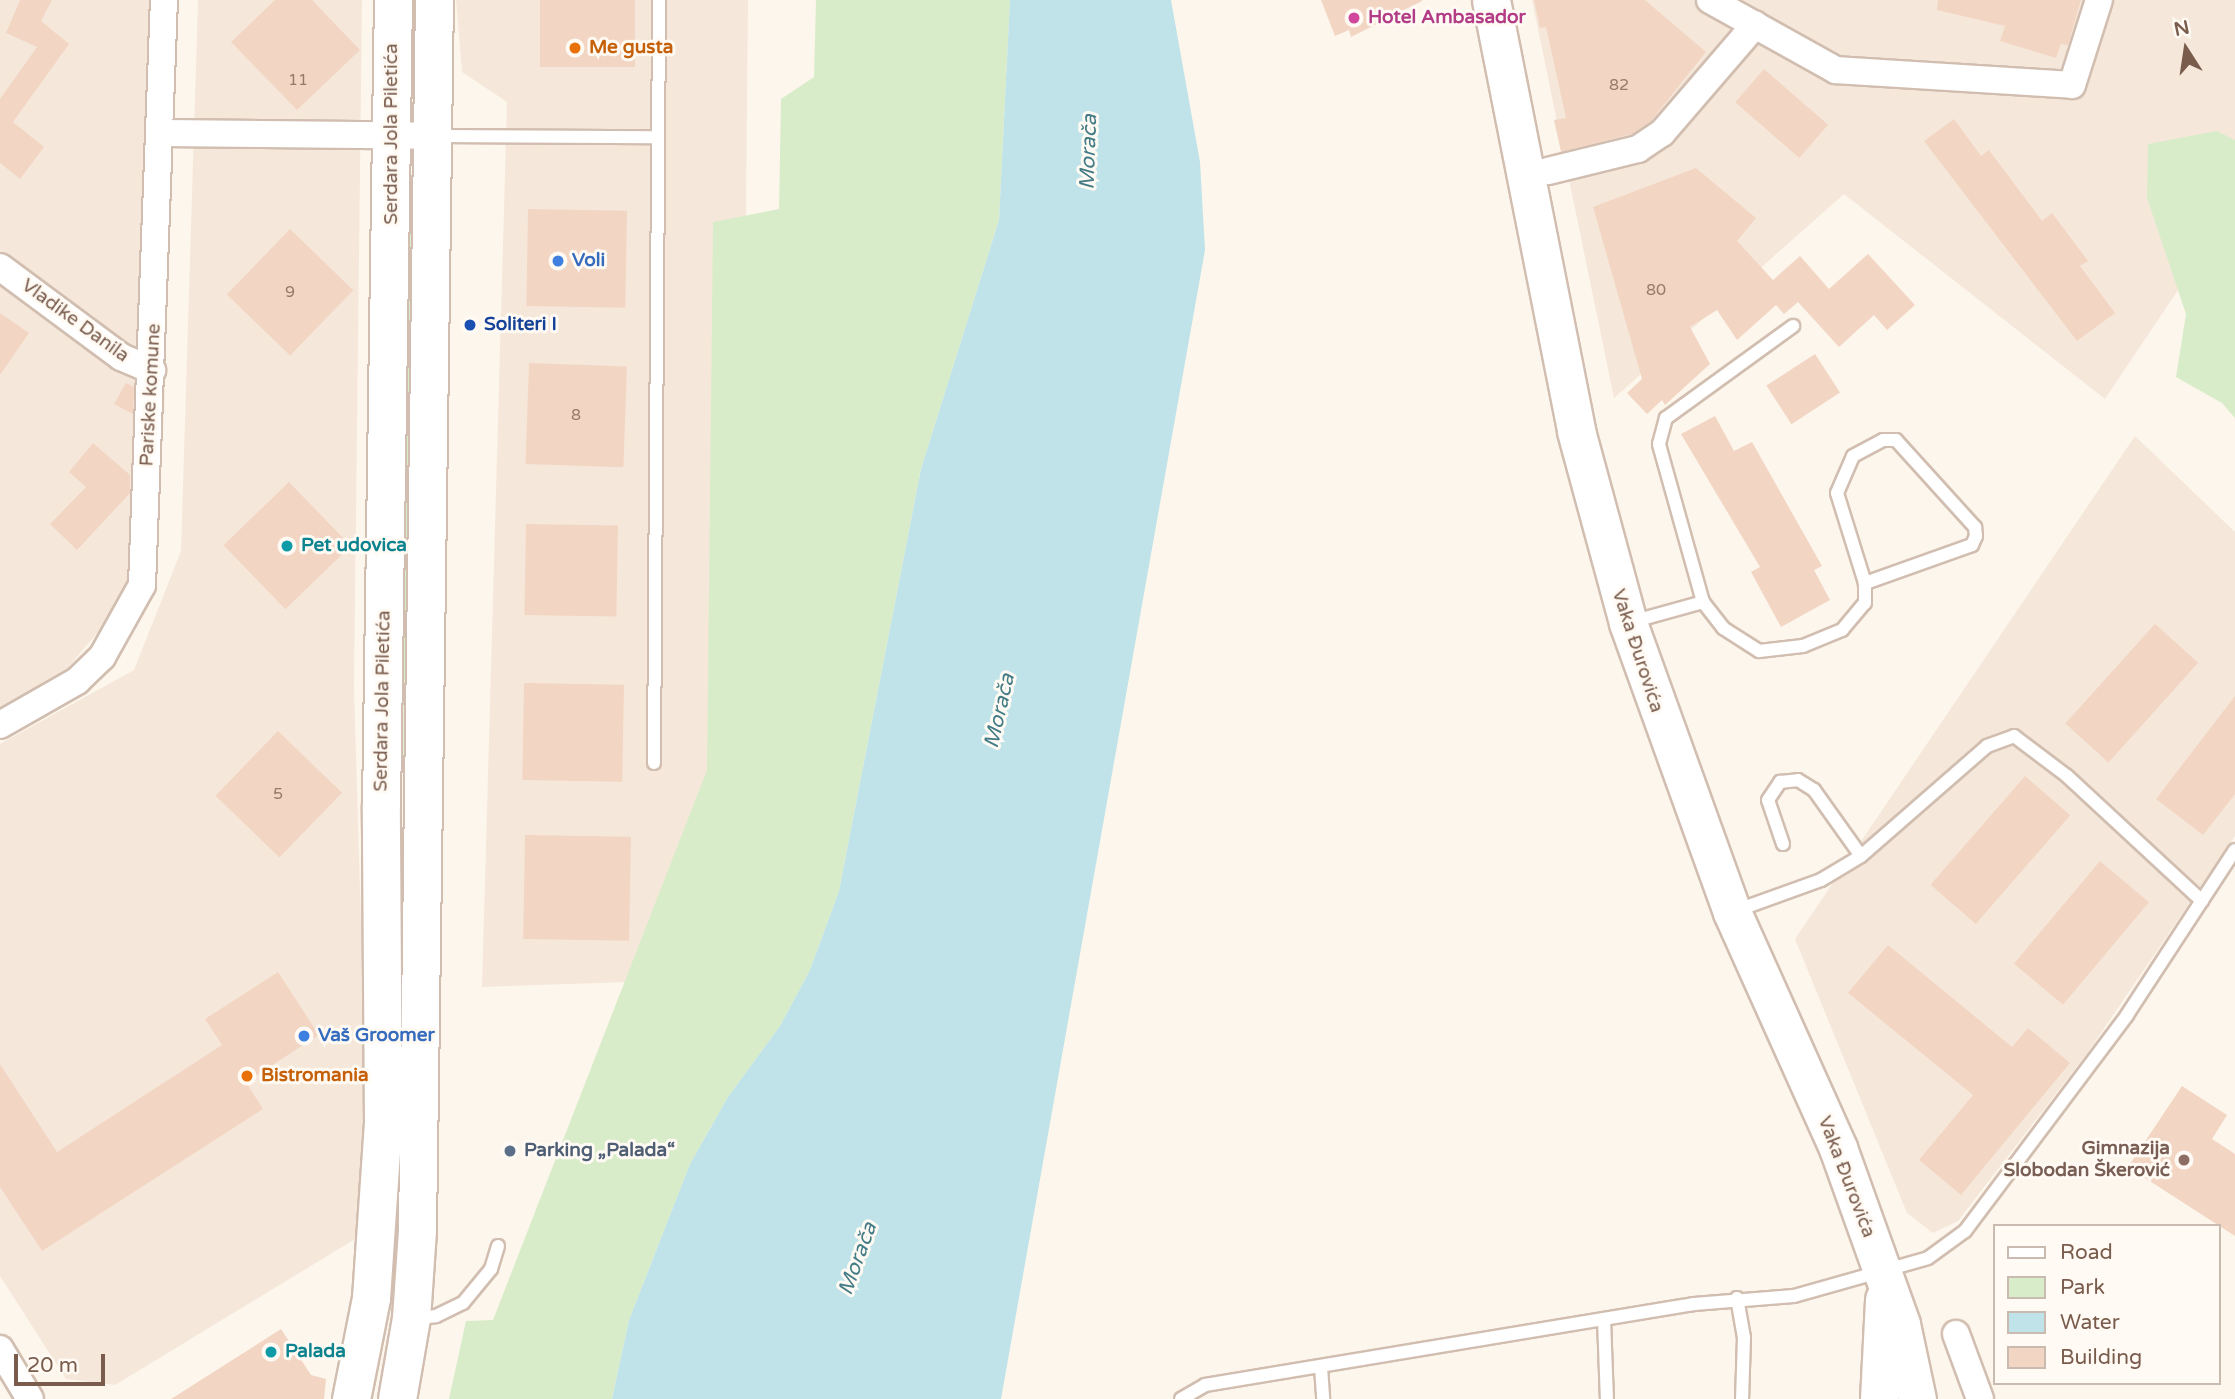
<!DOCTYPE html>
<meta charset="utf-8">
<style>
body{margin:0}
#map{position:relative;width:2235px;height:1399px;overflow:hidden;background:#fdf6ec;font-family:"Varela Round",sans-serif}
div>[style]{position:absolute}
.residential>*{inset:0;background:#f5e8da}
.green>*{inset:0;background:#d8ecc9}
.water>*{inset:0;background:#bfe3e8}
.building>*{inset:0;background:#f3d5c3;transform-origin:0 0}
.roads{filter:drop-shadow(2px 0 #d1beb0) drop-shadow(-2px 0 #d1beb0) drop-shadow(0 2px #d1beb0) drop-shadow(0 -2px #d1beb0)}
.lane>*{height:12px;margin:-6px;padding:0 6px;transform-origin:6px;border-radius:6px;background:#fff}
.street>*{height:26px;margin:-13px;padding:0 13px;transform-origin:13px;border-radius:13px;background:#fff}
.secondary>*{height:37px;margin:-18.5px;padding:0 18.5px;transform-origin:18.5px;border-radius:18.5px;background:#fff}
.dots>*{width:19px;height:19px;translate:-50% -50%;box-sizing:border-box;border:4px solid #fffaf3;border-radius:50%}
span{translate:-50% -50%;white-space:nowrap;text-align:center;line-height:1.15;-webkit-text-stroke:6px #fffaf3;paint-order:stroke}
.number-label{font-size:16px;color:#987a6a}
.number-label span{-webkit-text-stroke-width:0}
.hotel-label{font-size:19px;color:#b23c85;font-weight:700}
.left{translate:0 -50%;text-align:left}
.food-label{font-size:19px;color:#c56008;font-weight:700}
.street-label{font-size:19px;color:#7a5c4d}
.shop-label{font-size:19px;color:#366cbe;font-weight:700}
.transit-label{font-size:19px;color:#164399;font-weight:700}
.culture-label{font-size:19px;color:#0d838f;font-weight:700}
.education-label{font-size:19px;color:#785e54;font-weight:700}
.right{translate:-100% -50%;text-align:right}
.service-label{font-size:19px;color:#4e5e75;font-weight:700}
.water-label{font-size:21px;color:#437c86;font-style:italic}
.legend{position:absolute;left:1993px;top:1224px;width:228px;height:161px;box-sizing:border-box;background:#fffaf3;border:2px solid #cabbb1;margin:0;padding:9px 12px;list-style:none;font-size:21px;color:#7a5c4d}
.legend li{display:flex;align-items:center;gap:14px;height:35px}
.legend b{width:35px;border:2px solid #cabbb1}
.north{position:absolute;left:2151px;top:14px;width:70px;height:70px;-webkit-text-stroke:5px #fffaf3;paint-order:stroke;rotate:348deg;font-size:19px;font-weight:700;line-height:28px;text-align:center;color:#7a5c4d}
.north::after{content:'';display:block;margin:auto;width:24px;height:32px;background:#7a5c4d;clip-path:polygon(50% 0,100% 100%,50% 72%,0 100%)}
.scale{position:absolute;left:14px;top:1354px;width:91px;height:32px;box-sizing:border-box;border:4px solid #7a5c4d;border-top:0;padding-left:9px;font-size:21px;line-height:24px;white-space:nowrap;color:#7a5c4d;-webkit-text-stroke:5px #fffaf3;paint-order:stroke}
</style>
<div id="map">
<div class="residential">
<div style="clip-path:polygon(0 0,172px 0,153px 271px,165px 391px,161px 468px,143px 578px,67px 669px,0 709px)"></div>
<div style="clip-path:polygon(198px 0,362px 0,354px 686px,370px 1230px,115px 1385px,66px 1379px,0 1276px,0 744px,134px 670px,181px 551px)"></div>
<div style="clip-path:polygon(456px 0,748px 0,741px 750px,658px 981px,482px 987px,507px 102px,462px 72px)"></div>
<div style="clip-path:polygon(1532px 0,2235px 0,2235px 205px,2105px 399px,1844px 194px,1614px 398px)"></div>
<div style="clip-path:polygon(2135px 436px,2235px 532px,2235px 836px,2088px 1052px,1958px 1221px,1933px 1233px,1907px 1213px,1795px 939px)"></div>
</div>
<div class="green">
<div style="clip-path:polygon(816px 0,1010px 0,999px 220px,921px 469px,839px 891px,810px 970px,780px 1026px,728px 1097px,690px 1164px,629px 1320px,612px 1399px,449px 1399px,466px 1321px,493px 1320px,707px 770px,713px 222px,779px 209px,781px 99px,814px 77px)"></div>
<div style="clip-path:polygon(2217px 131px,2235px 140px,2235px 418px,2222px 403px,2176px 377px,2186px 314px,2147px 198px,2148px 144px)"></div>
<div style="clip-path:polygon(411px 179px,416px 182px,414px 787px,403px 787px,406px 182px)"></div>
</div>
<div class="water">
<div style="clip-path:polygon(1010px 0,1171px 0,1200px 162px,1205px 250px,1001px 1399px,612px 1399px,629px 1320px,690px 1164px,728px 1097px,780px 1026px,810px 970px,839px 891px,921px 469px,999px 220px)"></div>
</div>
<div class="building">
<div style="clip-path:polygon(20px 0,52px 0,41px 21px,69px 44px,13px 122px,44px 147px,20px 179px,0 163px,0 99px,37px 47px,6px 33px)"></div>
<div style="clip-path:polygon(275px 0,312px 0,360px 50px,297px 110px,231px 42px)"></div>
<div style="left:540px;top:0;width:95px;height:67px"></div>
<div style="clip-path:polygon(1321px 0,1422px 0,1422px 1px,1351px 37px,1349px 30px,1335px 36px)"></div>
<div style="clip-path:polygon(1534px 0,1645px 0,1706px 52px,1651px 121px,1632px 134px,1561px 152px,1554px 120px,1566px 118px,1546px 27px,1540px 28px)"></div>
<div style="clip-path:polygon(1938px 0,2081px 0,2068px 45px,2061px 44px,2056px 58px,2000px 41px,2005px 26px,1937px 10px)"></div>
<div style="left:1764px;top:69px;width:85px;height:44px;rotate:41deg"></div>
<div style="clip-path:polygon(1954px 119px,1981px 156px,1989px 150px,2042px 221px,2052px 213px,2088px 261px,2080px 266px,2115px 313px,2077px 341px,1924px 141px)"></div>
<div style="clip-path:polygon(1696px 168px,1756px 218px,1737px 241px,1773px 280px,1800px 256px,1829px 289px,1868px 254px,1915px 305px,1887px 330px,1874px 315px,1839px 347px,1798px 302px,1784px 314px,1776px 305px,1737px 340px,1717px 310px,1690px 327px,1710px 364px,1665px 405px,1662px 400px,1647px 414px,1627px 393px,1642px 379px,1593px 207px)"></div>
<div style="left:528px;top:209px;width:99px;height:97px;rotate:1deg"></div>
<div style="left:290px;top:229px;width:88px;height:91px;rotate:44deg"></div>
<div style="clip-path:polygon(0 313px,29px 333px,0 375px)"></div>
<div style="left:1815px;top:354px;width:46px;height:58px;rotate:57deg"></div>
<div style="left:529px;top:363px;width:98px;height:101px;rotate:2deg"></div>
<div style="clip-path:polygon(126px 383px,134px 387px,133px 414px,114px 404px)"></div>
<div style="clip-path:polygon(1715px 416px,1734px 451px,1752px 442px,1822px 566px,1814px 570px,1830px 600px,1781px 627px,1751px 572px,1760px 567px,1681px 434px)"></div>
<div style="clip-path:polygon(93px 443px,130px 475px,130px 493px,77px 550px,50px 524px,86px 487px,69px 472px)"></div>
<div style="left:289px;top:482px;width:89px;height:91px;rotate:46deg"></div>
<div style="left:526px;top:524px;width:92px;height:91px;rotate:1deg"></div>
<div style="left:2155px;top:624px;width:58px;height:134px;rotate:42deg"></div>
<div style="left:524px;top:683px;width:100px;height:97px;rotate:1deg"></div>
<div style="clip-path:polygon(2235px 696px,2235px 794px,2203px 835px,2156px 799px)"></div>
<div style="left:278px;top:731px;width:89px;height:90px;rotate:44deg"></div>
<div style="left:2025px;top:776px;width:60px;height:144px;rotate:41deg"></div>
<div style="left:525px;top:835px;width:106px;height:104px;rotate:1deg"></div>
<div style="left:2100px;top:861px;width:64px;height:134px;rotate:40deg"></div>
<div style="clip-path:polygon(1888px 945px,2012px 1047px,2028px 1028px,2070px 1063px,1961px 1195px,1919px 1160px,1973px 1095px,1848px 993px)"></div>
<div style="clip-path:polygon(278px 972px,319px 1035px,246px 1082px,263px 1109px,42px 1251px,0 1187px,0 1064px,57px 1152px,222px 1045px,205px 1019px)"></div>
<div style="clip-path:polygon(2182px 1086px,2227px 1115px,2212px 1139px,2235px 1154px,2235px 1236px,2128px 1167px)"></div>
<div style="clip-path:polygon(281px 1329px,311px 1375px,326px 1379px,324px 1399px,171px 1399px)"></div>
</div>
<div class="roads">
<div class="lane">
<div style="left:436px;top:136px;width:220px;rotate:0.3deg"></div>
<div style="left:1703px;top:602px;width:33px;rotate:52deg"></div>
<div style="left:1723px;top:628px;width:43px;rotate:32.6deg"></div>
<div style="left:1759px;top:651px;width:44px;rotate:-6.5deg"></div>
<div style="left:1803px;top:646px;width:42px;rotate:-22.3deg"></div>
<div style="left:1842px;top:630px;width:35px;rotate:-50deg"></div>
<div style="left:1865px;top:603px;width:20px;rotate:-90deg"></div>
<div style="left:1865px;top:583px;width:94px;rotate:-107.3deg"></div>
<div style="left:1837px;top:493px;width:40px;rotate:-66.6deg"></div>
<div style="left:1853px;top:456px;width:34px;rotate:-28deg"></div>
<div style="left:1883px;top:440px;width:13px"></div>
<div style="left:1896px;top:440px;width:118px;rotate:47.8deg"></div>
<div style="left:1975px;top:527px;width:9px;rotate:84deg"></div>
<div style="left:1976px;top:536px;width:10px;rotate:114deg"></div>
<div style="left:1972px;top:545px;width:114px;rotate:160.4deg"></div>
<div style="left:1631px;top:622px;width:75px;rotate:-15.5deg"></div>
<div style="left:1703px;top:602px;width:164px;rotate:-105.6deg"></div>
<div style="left:1659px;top:444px;width:27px;rotate:-75deg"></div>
<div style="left:1666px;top:418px;width:157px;rotate:-35.9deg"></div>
<div style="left:654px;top:763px;width:763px;rotate:-89.62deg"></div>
<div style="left:1783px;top:844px;width:46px;rotate:-108.8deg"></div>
<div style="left:1768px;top:800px;width:22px;rotate:-56deg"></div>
<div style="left:1780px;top:782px;width:18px;rotate:-6deg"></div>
<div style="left:1798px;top:780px;width:19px;rotate:32deg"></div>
<div style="left:1814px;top:790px;width:81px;rotate:54.5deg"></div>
<div style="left:1735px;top:911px;width:91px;rotate:-19.8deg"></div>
<div style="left:1821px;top:880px;width:47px;rotate:-31deg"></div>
<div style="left:1861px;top:856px;width:167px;rotate:-41.1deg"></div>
<div style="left:1987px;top:746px;width:29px;rotate:-20deg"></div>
<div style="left:2014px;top:736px;width:66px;rotate:37deg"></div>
<div style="left:2067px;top:776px;width:184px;rotate:42.8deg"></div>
<div style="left:1737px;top:1298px;width:40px;rotate:80deg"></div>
<div style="left:1744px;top:1337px;width:62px;rotate:91.8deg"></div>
<div style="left:415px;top:1318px;width:21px;rotate:-5deg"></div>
<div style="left:436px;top:1316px;width:30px;rotate:-26deg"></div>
<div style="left:463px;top:1303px;width:44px;rotate:-50.5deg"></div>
<div style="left:491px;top:1269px;width:24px;rotate:-73deg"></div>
<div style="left:1604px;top:1319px;width:80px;rotate:87.9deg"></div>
<div style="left:1321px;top:1367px;width:32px;rotate:86deg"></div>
<div style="left:1181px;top:1399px;width:28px;rotate:-30deg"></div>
<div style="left:1205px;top:1385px;width:496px;rotate:-9.4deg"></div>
<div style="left:1694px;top:1304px;width:100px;rotate:-4.6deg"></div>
<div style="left:1794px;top:1296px;width:139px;rotate:-15.8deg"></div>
<div style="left:1928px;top:1258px;width:46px;rotate:-36.1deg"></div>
<div style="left:1965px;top:1231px;width:270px;rotate:-53.1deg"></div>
<div style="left:2127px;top:1015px;width:197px;rotate:-56.8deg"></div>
</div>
<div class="street">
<div style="left:1710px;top:0;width:144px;rotate:29.1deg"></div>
<div style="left:1836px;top:70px;width:236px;rotate:3.6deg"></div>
<div style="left:2072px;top:85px;width:89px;rotate:-72.4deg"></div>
<div style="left:163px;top:133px;width:270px;rotate:0.6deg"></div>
<div style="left:1548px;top:171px;width:93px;rotate:-13.7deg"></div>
<div style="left:1638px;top:149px;width:29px;rotate:-34deg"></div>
<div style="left:1662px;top:133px;width:143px;rotate:-49.3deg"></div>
<div style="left:0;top:267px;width:151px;rotate:36.6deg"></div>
<div style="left:121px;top:357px;width:34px;rotate:23deg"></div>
<div style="left:0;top:725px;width:89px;rotate:-29.7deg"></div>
<div style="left:77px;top:681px;width:35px;rotate:-44deg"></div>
<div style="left:102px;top:657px;width:82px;rotate:-60.9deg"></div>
<div style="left:142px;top:585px;width:585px;rotate:-87.85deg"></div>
<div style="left:1956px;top:1334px;width:69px;rotate:69.7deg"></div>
<div style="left:0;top:1349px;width:58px;rotate:59deg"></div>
</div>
<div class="secondary">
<div style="left:1491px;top:0;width:439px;rotate:78.8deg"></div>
<div style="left:1576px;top:431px;width:199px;rotate:74.8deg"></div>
<div style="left:1628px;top:623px;width:307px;rotate:70.2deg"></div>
<div style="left:1732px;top:912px;width:259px;rotate:65.8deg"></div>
<div style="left:1838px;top:1148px;width:187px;rotate:70.3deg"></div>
<div style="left:1901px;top:1324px;width:77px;rotate:78deg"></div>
<div style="left:351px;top:1399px;width:103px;rotate:-78.8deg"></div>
<div style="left:371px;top:1298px;width:176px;rotate:-86.1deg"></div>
<div style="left:383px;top:1122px;width:317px;rotate:-90.4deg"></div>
<div style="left:381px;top:805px;width:805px;rotate:-89.15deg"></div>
<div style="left:397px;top:1399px;width:82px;rotate:-80.2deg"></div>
<div style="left:411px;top:1318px;width:89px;rotate:-86.1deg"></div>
<div style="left:417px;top:1229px;width:1229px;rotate:-89.21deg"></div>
<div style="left:1879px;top:1399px;width:100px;rotate:-87.1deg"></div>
</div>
</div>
<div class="dots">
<div style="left:1354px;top:18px;background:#d1479c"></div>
<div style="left:575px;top:48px;background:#e8710a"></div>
<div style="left:558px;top:261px;background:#3f7fe0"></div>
<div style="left:470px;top:325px;background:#1a4fb4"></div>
<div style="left:287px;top:546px;background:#0f9aa8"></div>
<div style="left:304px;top:1036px;background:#3f7fe0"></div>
<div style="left:247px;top:1076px;background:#e8710a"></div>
<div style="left:510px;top:1151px;background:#5c6f8a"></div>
<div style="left:2184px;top:1160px;background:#8d6e63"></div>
<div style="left:271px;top:1352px;background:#0f9aa8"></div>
</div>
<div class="number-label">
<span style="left:298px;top:80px">11</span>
<span style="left:1619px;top:85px">82</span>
<span style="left:1656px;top:290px">80</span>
<span style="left:290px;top:292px">9</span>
<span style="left:576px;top:415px">8</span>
<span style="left:278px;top:794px">5</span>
</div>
<div class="hotel-label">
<span class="left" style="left:1368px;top:18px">Hotel Ambasador</span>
</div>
<div class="food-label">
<span class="left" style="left:589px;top:48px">Me gusta</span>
<span class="left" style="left:261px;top:1076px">Bistromania</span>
</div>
<div class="street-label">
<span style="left:392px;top:134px;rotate:-90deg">Serdara Jola Piletića</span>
<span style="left:75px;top:321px;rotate:36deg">Vladike Danila</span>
<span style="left:151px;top:395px;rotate:-87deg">Pariske komune</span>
<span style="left:1637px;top:651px;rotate:72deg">Vaka Đurovića</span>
<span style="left:383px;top:701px;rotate:-89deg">Serdara Jola Piletića</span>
<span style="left:1846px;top:1177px;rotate:69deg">Vaka Đurovića</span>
</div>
<div class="shop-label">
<span class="left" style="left:572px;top:261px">Voli</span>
<span class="left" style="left:318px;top:1036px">Vaš Groomer</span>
</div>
<div class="transit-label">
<span class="left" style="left:484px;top:325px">Soliteri I</span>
</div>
<div class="culture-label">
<span class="left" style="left:301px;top:546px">Pet udovica</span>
<span class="left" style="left:285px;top:1352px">Palada</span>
</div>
<div class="education-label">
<span class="right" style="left:2170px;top:1160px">Gimnazija<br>Slobodan Škerović</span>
</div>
<div class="service-label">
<span class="left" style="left:524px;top:1151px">Parking „Palada“</span>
</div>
<div class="water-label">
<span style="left:1089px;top:152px;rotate:-88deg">Morača</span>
<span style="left:1000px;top:711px;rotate:-77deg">Morača</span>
<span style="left:858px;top:1259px;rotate:-70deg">Morača</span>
</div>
<ul class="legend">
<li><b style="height:9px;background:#fff"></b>Road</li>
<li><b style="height:19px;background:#d8ecc9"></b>Park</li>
<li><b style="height:19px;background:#bfe3e8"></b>Water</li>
<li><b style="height:19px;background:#f3d5c3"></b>Building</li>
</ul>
<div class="north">N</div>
<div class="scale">20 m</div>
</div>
